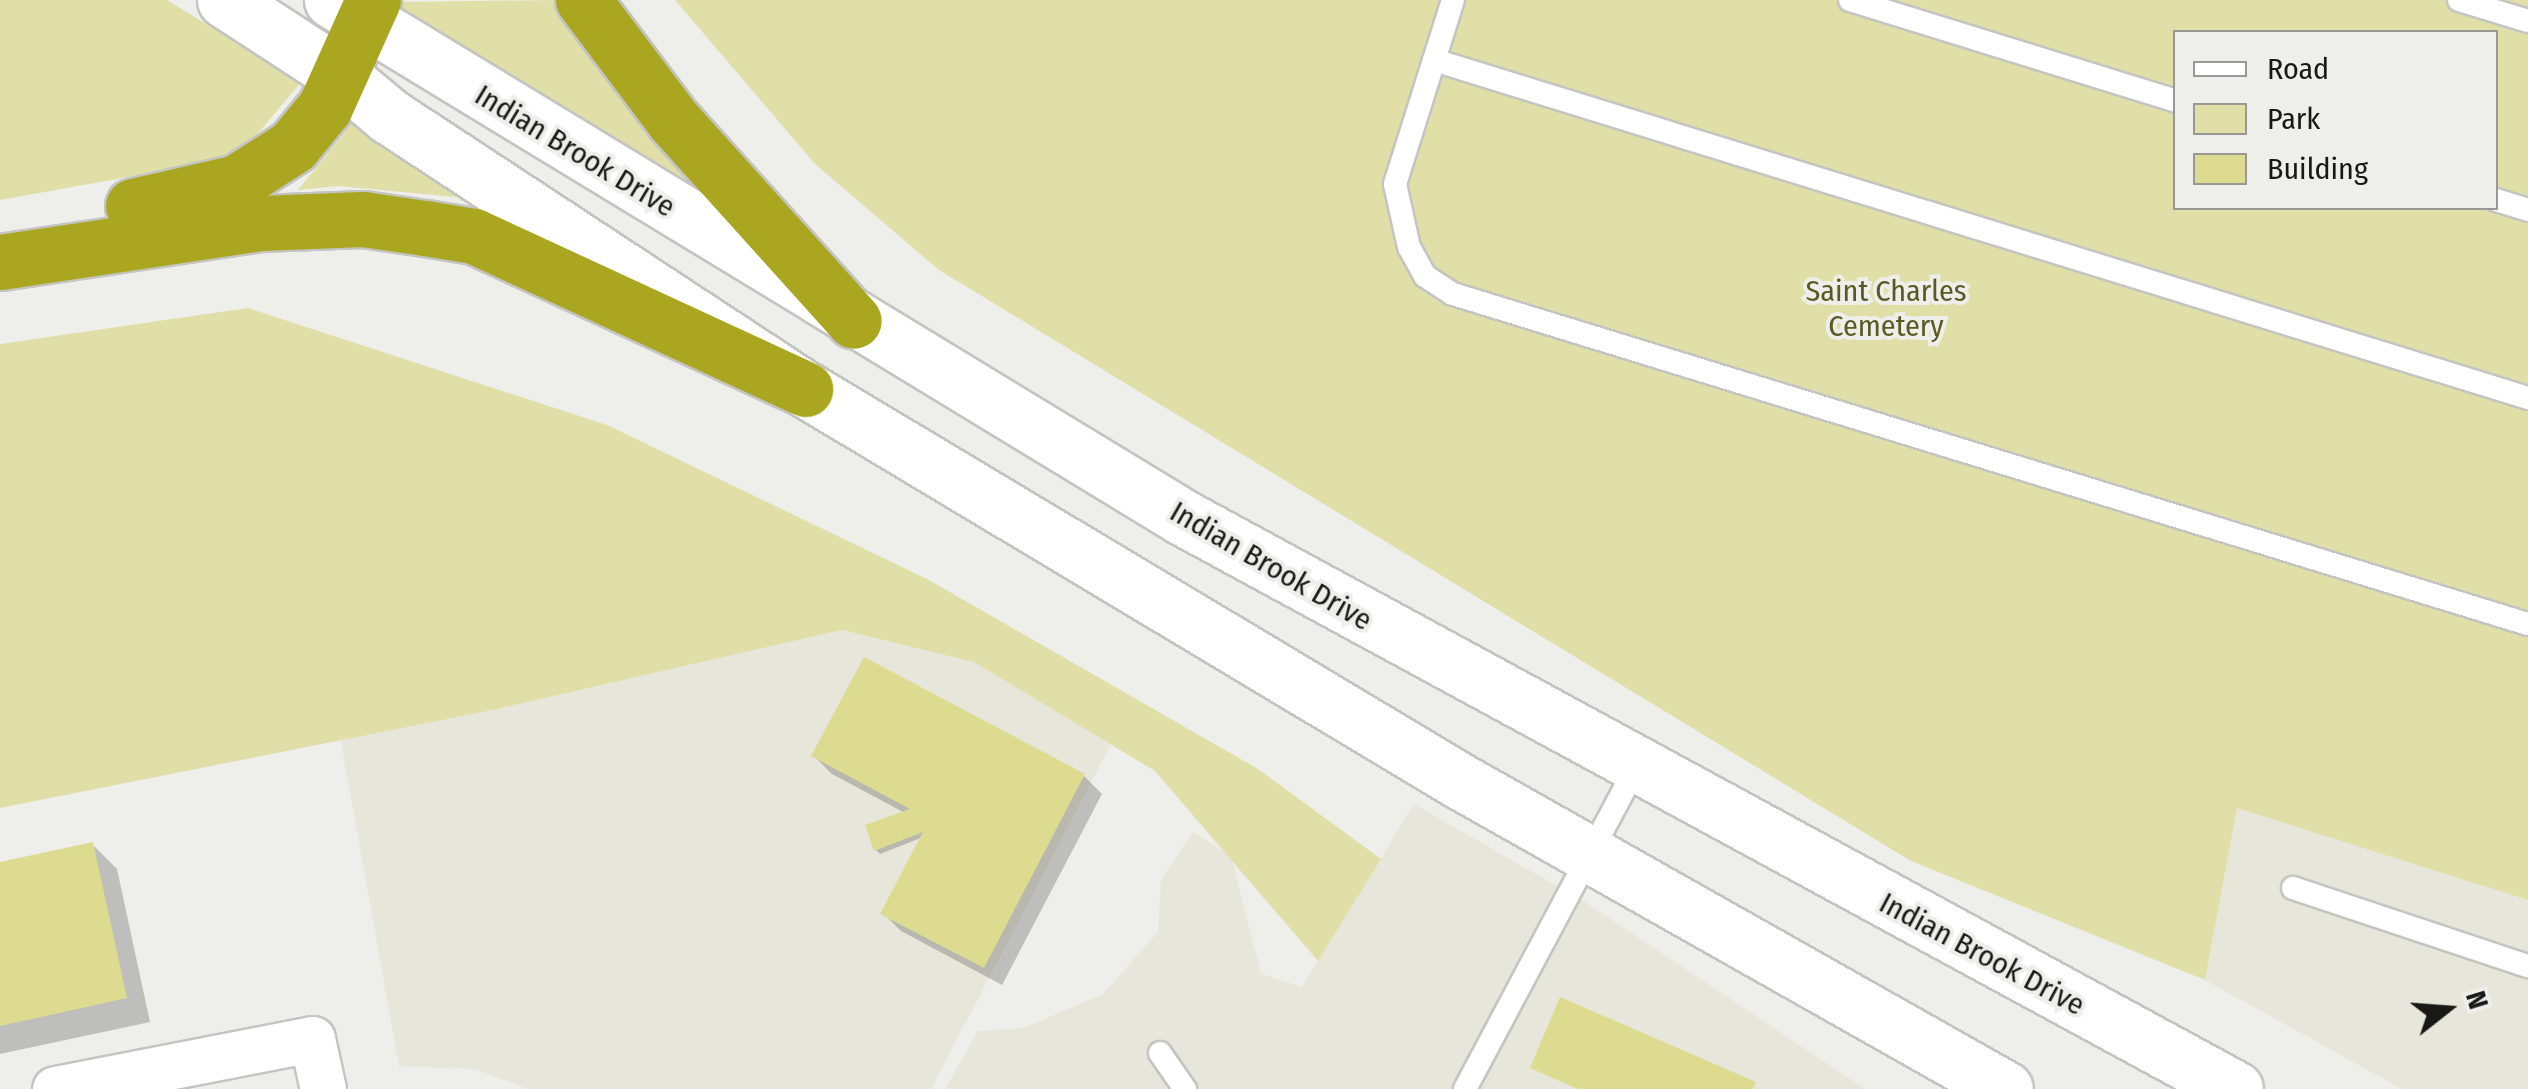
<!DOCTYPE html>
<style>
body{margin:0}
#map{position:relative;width:2528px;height:1089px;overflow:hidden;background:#eeeeeb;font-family:"Fira Sans Condensed",sans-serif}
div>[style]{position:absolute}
.built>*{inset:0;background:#e6e6db}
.green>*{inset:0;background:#e0dfa8}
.shadow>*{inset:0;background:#0003}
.building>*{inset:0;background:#dcdb90}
.roads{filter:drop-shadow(2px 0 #c4c4c1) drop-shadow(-2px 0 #c4c4c1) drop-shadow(0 2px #c4c4c1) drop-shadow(0 -2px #c4c4c1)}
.service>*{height:22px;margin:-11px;padding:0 11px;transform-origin:11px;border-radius:11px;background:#fff}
.minor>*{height:45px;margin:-22.5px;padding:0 22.5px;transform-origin:22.5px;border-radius:22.5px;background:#fff}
.secondary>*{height:55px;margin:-27.5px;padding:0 27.5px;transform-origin:27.5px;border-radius:27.5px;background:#fff}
.motorway>*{height:55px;margin:-27.5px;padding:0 27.5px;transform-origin:27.5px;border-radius:27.5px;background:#aba61f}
span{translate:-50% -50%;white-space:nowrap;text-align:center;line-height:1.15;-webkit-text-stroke:8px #eeeeeb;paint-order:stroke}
.street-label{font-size:30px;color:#181817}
.park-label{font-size:30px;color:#5b5922}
.legend{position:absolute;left:2173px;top:30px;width:325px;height:180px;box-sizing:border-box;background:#eeeeeb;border:2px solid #989896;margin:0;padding:12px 18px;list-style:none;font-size:30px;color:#181817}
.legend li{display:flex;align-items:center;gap:20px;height:50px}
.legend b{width:50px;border:2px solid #989896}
.north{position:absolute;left:2398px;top:959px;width:100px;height:100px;-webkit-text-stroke:8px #eeeeeb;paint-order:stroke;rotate:73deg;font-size:28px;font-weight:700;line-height:40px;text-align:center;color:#181817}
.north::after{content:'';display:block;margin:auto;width:35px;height:45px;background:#181817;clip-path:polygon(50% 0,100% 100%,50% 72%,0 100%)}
</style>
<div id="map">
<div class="built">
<div style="clip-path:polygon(842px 630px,974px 662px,1111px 744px,931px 1089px,528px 1089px,475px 1069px,399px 1066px,340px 736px,497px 709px)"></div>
<div style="clip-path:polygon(1414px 804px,1588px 904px,1865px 1089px,945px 1089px,978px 1031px,1024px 1028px,1103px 994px,1158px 932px,1161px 880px,1193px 832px,1231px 856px,1261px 974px,1302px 987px)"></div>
<div style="clip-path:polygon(2237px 807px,2528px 900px,2528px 1089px,2402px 1089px,2205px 980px)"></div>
</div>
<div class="green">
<div style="clip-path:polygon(0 0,167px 0,301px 82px,254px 138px,211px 162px,0 200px)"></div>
<div style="clip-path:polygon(558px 0,692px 178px,689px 184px,401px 10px,399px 2px)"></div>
<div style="clip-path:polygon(evenodd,675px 0,2528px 0,2528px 900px,2237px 808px,2205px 980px,1911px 861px,939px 270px,815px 164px,675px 0,2176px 32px,2496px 32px,2496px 208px,2176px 208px,2176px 32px)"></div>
<div style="clip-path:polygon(355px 120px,488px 200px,338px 186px,298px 190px)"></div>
<div style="clip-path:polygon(248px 308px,607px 425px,929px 580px,1258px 769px,1381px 859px,1318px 961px,1155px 771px,974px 662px,842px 630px,497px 709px,0 808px,0 344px)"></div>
</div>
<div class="shadow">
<div style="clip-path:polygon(865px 660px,1084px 776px,1102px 794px,1002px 985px,901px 931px,883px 913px,923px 837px,880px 854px,876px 850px,905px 813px,832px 774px,814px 756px)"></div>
<div style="clip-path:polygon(92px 844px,117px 869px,150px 1022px,0 1054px,0 864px)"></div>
</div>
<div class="building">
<div style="clip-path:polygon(864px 657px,1085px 774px,984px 968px,880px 914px,923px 832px,874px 851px,865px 825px,910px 809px,811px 756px)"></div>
<div style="clip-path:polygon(93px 842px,127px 998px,0 1026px,0 862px)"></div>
<div style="clip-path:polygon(1560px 997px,1756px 1082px,1753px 1089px,1578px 1089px,1530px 1068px)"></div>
</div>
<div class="roads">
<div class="service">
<div style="left:1453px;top:0;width:193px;rotate:107.5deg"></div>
<div style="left:1395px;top:184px;width:65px;rotate:77.5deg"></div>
<div style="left:1409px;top:247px;width:33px;rotate:61deg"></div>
<div style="left:1425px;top:276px;width:33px;rotate:33deg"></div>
<div style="left:1453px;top:294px;width:1125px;rotate:17.07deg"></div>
<div style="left:1850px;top:0;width:341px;rotate:17.2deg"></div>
<div style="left:2459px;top:0;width:72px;rotate:16.9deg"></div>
<div style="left:1434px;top:60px;width:1145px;rotate:17.17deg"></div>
<div style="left:2496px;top:200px;width:34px;rotate:17deg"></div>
<div style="left:2293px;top:888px;width:248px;rotate:18.4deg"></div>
<div style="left:1160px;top:1053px;width:44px;rotate:55.2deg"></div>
<div style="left:1465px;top:1089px;width:364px;rotate:-62deg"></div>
</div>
<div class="minor">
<div style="left:55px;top:1089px;width:262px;rotate:-11deg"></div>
<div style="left:312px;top:1039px;width:51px;rotate:77.6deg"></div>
</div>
<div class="secondary">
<div style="left:225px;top:0;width:137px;rotate:33.1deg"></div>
<div style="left:340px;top:75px;width:64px;rotate:39.9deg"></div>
<div style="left:389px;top:116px;width:498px;rotate:33.3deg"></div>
<div style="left:805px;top:389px;width:761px;rotate:30.91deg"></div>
<div style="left:1458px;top:780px;width:628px;rotate:29.46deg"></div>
<div style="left:332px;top:0;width:997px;rotate:31.3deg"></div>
<div style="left:1184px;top:518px;width:1196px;rotate:28.51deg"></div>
</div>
<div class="motorway">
<div style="left:583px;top:0;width:150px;rotate:53.1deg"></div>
<div style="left:673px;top:120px;width:270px;rotate:48deg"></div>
<div style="left:133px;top:206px;width:107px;rotate:-13deg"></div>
<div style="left:237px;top:182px;width:67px;rotate:-32.7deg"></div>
<div style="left:293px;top:146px;width:50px;rotate:-50.6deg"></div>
<div style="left:325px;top:107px;width:117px;rotate:-65.8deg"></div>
<div style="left:0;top:262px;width:263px;rotate:-8.5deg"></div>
<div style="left:260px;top:223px;width:103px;rotate:-2.2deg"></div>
<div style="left:363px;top:219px;width:63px;rotate:8.3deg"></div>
<div style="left:425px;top:228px;width:50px;rotate:9.3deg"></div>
<div style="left:474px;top:236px;width:365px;rotate:24.8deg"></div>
</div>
</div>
<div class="street-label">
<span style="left:575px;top:151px;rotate:31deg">Indian Brook Drive</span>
<span style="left:1271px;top:566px;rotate:30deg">Indian Brook Drive</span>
<span style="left:1982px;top:954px;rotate:28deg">Indian Brook Drive</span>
</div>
<div class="park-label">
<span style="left:1886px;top:308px">Saint Charles<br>Cemetery</span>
</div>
<ul class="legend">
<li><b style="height:12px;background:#fff"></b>Road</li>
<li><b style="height:28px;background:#e0dfa8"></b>Park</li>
<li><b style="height:28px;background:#dcdb90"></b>Building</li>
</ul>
<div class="north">N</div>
</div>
